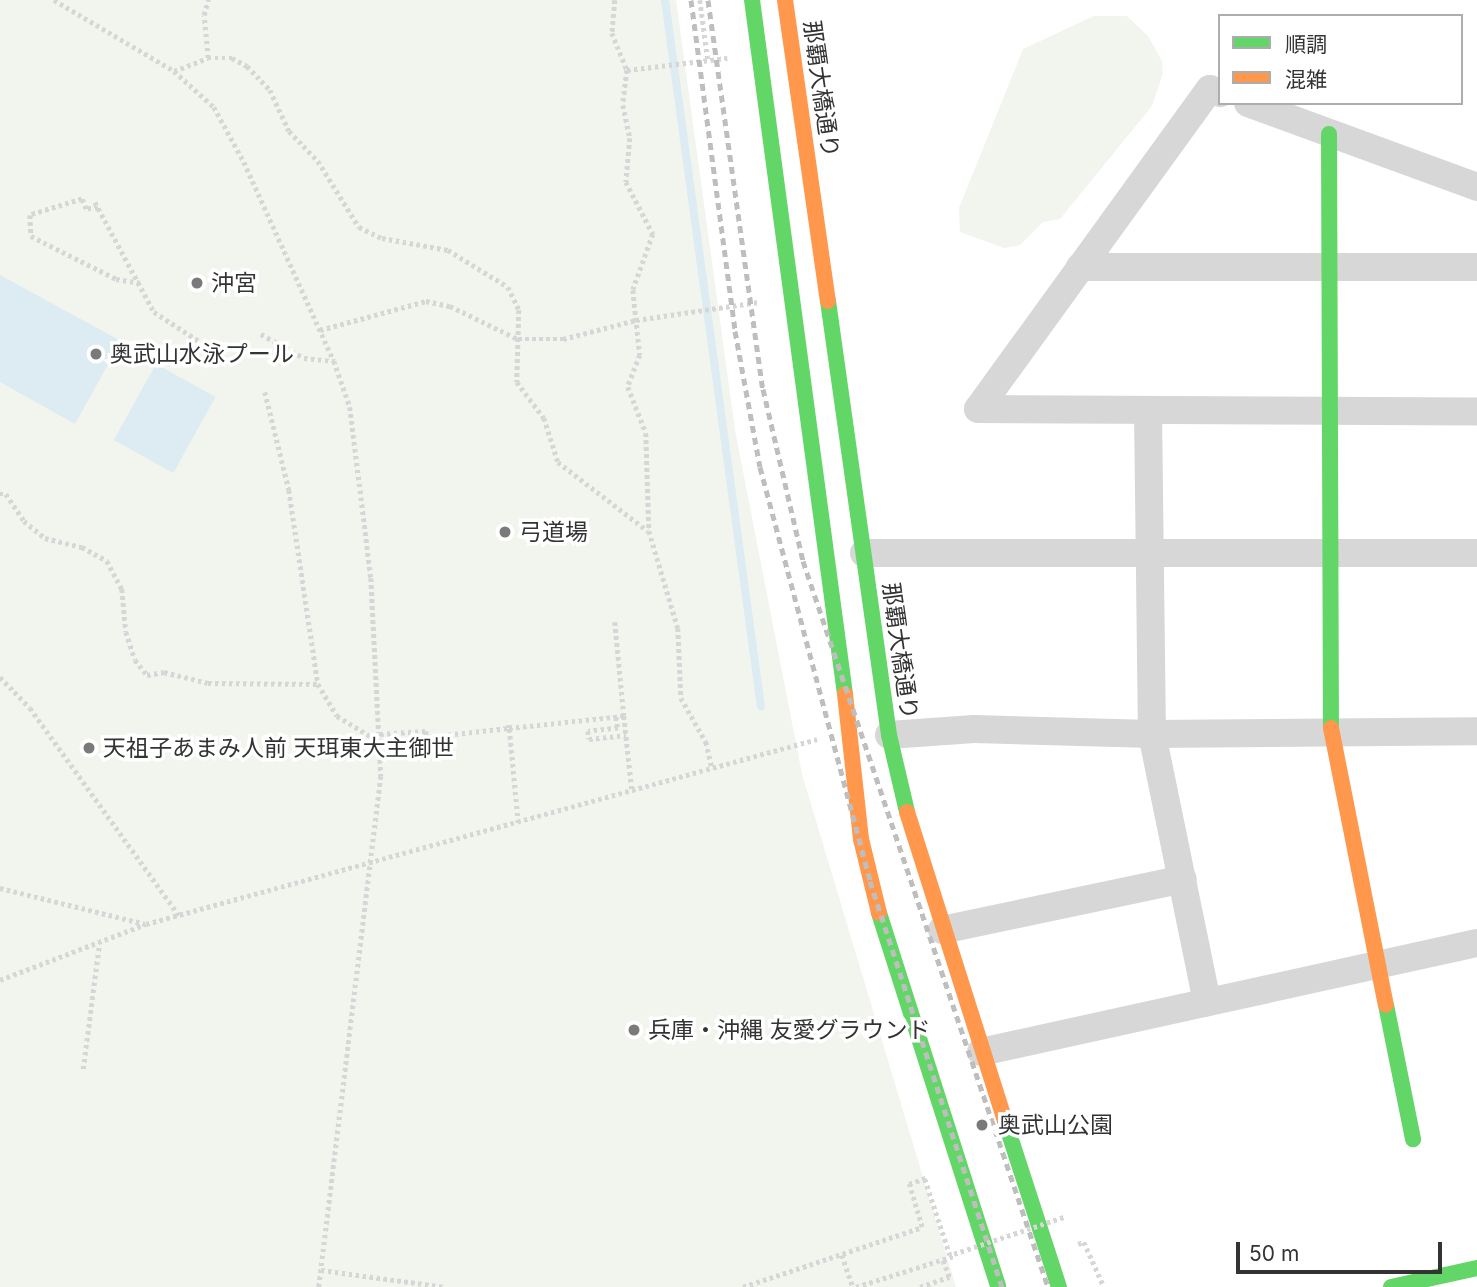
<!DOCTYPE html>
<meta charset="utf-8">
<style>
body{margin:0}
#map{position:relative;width:1477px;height:1287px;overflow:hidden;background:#fff;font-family:Inter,"Noto Sans JP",sans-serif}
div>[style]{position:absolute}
.green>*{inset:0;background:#f1f5ed}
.water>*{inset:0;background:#ddebf3;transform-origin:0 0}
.stream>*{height:8px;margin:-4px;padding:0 4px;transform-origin:4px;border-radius:4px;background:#ddebf3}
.path>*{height:4.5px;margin-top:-2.25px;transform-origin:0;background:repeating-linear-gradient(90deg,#d6d6d6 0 3.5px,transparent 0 7px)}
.street>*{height:28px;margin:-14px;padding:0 14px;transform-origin:14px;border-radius:14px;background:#d7d7d7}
.fast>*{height:16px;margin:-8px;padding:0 8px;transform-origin:8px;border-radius:8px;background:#63d668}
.slow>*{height:16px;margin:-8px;padding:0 8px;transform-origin:8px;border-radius:8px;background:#ff974d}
.rail>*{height:5px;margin-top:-2.5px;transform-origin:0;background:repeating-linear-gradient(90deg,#bebebe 0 7px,transparent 0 12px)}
.path-bridge>*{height:4.5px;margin-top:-2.25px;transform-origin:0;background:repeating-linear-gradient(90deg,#d6d6d6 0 3.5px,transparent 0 7px)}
.dots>*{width:19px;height:19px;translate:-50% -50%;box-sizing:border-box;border:4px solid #fff;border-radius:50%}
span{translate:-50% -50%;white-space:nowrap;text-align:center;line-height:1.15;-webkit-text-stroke:7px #fff;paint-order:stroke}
.street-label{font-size:23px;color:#333}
.poi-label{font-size:23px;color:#333}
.left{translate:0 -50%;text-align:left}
.legend{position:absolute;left:1218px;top:14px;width:245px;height:91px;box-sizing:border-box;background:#fff;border:2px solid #adadad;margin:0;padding:9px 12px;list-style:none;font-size:21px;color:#333}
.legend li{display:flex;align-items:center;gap:14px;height:35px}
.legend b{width:35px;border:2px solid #adadad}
.scale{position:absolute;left:1236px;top:1242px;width:206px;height:32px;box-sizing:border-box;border:4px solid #333;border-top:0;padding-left:9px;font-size:21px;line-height:24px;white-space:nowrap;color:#333;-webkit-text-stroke:5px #fff;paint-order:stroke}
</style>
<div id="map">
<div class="green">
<div style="clip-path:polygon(0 0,676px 0,735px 430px,802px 774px,956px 1287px,0 1287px)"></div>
<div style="clip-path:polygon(1094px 16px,1127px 16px,1148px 36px,1162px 61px,1163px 73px,1152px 106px,1060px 219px,1043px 222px,1020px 245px,1004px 248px,960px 232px,959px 208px,1023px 49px)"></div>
</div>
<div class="water">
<div style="clip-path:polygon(0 275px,121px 341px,75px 424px,0 382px)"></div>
<div style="left:156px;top:364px;width:68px;height:87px;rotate:29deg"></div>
</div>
<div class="stream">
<div style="left:665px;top:0;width:713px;rotate:82.27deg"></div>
</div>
<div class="path">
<div style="left:54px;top:0;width:139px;rotate:30.6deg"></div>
<div style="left:174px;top:71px;width:54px;rotate:42deg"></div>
<div style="left:214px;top:107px;width:63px;rotate:61.4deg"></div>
<div style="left:244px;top:162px;width:218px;rotate:65.7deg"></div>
<div style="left:334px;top:361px;width:49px;rotate:70.8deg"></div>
<div style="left:350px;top:407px;width:172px;rotate:83deg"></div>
<div style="left:371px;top:578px;width:198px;rotate:87.1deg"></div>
<div style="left:381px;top:776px;width:515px;rotate:96.92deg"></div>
<div style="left:615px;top:0;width:33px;rotate:95deg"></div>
<div style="left:612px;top:33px;width:40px;rotate:68deg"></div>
<div style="left:627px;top:70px;width:35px;rotate:97deg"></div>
<div style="left:623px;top:105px;width:34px;rotate:78deg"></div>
<div style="left:630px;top:138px;width:44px;rotate:95.2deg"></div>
<div style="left:626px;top:182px;width:59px;rotate:62.6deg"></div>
<div style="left:653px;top:234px;width:59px;rotate:109.7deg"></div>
<div style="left:633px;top:290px;width:65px;rotate:83.9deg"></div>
<div style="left:640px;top:355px;width:34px;rotate:111deg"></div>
<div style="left:628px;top:387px;width:49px;rotate:68.6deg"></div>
<div style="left:646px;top:433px;width:98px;rotate:88.2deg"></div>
<div style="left:649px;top:531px;width:101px;rotate:73.4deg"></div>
<div style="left:678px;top:628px;width:70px;rotate:87.5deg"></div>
<div style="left:681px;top:698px;width:51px;rotate:60.4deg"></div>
<div style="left:706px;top:742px;width:26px;rotate:77deg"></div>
<div style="left:700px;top:0;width:61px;rotate:82.4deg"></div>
<div style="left:208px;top:58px;width:43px;rotate:-95.3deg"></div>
<div style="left:204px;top:15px;width:16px;rotate:-75deg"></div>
<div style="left:627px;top:70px;width:101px;rotate:-6.8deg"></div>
<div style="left:174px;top:71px;width:36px;rotate:-21deg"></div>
<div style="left:208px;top:58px;width:24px"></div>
<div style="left:232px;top:58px;width:17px;rotate:28deg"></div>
<div style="left:247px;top:66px;width:33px;rotate:46deg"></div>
<div style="left:270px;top:90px;width:45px;rotate:65.1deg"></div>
<div style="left:289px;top:131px;width:42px;rotate:46deg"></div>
<div style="left:318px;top:161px;width:78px;rotate:58.2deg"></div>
<div style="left:359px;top:227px;width:25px;rotate:26deg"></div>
<div style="left:382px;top:238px;width:67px;rotate:10.3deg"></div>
<div style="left:448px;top:250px;width:70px;rotate:31.7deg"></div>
<div style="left:508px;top:287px;width:25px;rotate:64deg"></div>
<div style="left:519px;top:310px;width:72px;rotate:91.6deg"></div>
<div style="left:517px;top:382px;width:45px;rotate:53.1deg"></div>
<div style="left:544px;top:418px;width:46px;rotate:72.3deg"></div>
<div style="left:558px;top:462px;width:113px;rotate:37.5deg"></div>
<div style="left:95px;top:202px;width:125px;rotate:61.8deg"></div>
<div style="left:154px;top:312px;width:61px;rotate:32.9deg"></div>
<div style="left:98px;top:208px;width:12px;rotate:175deg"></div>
<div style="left:86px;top:209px;width:11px;rotate:-112deg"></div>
<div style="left:82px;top:199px;width:54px;rotate:162.9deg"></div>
<div style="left:30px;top:215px;width:21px;rotate:87deg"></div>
<div style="left:31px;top:236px;width:95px;rotate:26.8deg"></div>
<div style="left:116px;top:279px;width:25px;rotate:9deg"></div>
<div style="left:320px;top:330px;width:110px;rotate:-15.3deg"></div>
<div style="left:426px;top:301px;width:25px;rotate:12deg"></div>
<div style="left:450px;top:306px;width:76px;rotate:25.9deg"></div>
<div style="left:518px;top:339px;width:45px"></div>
<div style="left:563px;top:339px;width:75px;rotate:-14.6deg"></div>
<div style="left:636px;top:320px;width:124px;rotate:-8.3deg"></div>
<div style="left:261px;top:334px;width:49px;rotate:29.2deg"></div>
<div style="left:304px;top:358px;width:30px;rotate:6deg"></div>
<div style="left:265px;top:392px;width:101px;rotate:76.2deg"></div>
<div style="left:289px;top:490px;width:196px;rotate:81.5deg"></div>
<div style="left:318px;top:684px;width:37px;rotate:59deg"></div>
<div style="left:337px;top:716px;width:50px;rotate:31.2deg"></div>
<div style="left:0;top:494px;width:6px"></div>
<div style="left:6px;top:494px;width:32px;rotate:56deg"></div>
<div style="left:24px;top:521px;width:27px;rotate:39deg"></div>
<div style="left:45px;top:538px;width:38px;rotate:14deg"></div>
<div style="left:82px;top:547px;width:29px;rotate:29deg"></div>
<div style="left:107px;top:561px;width:32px;rotate:62deg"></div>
<div style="left:122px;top:589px;width:43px;rotate:84.7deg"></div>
<div style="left:126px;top:632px;width:29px;rotate:72deg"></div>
<div style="left:135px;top:660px;width:19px;rotate:51deg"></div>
<div style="left:147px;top:675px;width:17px;rotate:-10deg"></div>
<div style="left:164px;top:672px;width:45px;rotate:14deg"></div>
<div style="left:208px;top:683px;width:110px;rotate:0.5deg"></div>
<div style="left:615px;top:622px;width:94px;rotate:84.5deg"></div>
<div style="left:0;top:677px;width:43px;rotate:45.9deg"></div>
<div style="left:30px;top:708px;width:255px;rotate:54.3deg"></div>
<div style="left:616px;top:717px;width:11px;rotate:80deg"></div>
<div style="left:618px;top:728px;width:30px;rotate:174deg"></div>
<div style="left:588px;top:731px;width:8px;rotate:83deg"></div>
<div style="left:589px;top:739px;width:37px;rotate:-6deg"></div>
<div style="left:380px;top:734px;width:46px;rotate:-3.7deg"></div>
<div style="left:426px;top:731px;width:6px;rotate:81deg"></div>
<div style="left:427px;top:737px;width:82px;rotate:-6.3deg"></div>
<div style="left:509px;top:728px;width:7px;rotate:-98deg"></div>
<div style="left:518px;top:823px;width:95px;rotate:-95.4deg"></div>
<div style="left:509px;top:728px;width:116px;rotate:-6deg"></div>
<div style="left:624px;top:716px;width:74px;rotate:83.8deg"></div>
<div style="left:0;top:888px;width:149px;rotate:13.9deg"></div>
<div style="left:0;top:980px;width:156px;rotate:-21deg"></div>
<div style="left:146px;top:924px;width:696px;rotate:-15.41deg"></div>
<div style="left:83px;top:1069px;width:125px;rotate:-82.6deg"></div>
<div style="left:925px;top:1179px;width:80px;rotate:71.8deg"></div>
<div style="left:1078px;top:1244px;width:6px;rotate:-18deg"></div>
<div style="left:1084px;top:1242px;width:49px;rotate:66deg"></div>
<div style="left:842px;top:1255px;width:34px;rotate:71deg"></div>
<div style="left:321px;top:1270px;width:125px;rotate:7.8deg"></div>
<div style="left:743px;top:1287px;width:189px;rotate:-18.5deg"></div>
<div style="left:922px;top:1227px;width:45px;rotate:-106.8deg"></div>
<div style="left:909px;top:1184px;width:20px;rotate:-20deg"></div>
<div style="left:856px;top:1287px;width:103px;rotate:-17.6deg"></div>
<div style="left:920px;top:1287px;width:31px;rotate:-19deg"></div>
<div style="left:949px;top:1277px;width:20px;rotate:-110deg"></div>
</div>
<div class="street">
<div style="left:1248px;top:103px;width:244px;rotate:20.1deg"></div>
<div style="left:1080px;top:267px;width:397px"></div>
<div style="left:978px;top:409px;width:499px;rotate:0.3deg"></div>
<div style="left:978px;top:409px;width:395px;rotate:-54.1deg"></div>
<div style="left:1210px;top:89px;width:11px;rotate:22deg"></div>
<div style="left:1148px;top:410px;width:324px;rotate:89.3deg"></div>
<div style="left:1152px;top:734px;width:274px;rotate:78.4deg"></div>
<div style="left:864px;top:553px;width:613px"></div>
<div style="left:889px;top:735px;width:85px;rotate:-4deg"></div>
<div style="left:974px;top:729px;width:178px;rotate:1.6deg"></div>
<div style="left:1152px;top:734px;width:325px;rotate:-0.5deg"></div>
<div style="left:942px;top:930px;width:246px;rotate:-11.9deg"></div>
<div style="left:981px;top:1052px;width:508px;rotate:-12.39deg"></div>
</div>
<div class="fast">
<div style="left:752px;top:0;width:700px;rotate:82.37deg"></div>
<div style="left:1329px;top:134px;width:594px;rotate:89.81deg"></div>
<div style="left:828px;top:301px;width:438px;rotate:82deg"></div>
<div style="left:889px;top:735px;width:79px;rotate:76.8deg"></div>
<div style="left:879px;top:913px;width:392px;rotate:72.3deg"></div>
<div style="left:1386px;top:1005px;width:137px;rotate:78.6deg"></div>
<div style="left:1005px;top:1121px;width:175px;rotate:72deg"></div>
<div style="left:1391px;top:1287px;width:88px;rotate:-12.5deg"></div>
</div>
<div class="slow">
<div style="left:785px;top:0;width:304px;rotate:81.9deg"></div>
<div style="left:845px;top:694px;width:146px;rotate:83.7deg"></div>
<div style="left:861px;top:839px;width:76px;rotate:76.3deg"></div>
<div style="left:1331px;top:728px;width:282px;rotate:78.8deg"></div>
<div style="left:907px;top:812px;width:324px;rotate:72.4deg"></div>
</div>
<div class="rail">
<div style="left:691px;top:0;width:334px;rotate:82.4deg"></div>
<div style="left:735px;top:331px;width:138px;rotate:79.6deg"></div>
<div style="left:760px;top:467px;width:428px;rotate:75.1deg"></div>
<div style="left:870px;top:881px;width:427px;rotate:72deg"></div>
<div style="left:708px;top:0;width:393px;rotate:82deg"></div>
<div style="left:763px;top:389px;width:177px;rotate:76.9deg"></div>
<div style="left:803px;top:561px;width:766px;rotate:71.35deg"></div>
</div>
<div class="path-bridge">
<div style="left:954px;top:1254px;width:116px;rotate:-18.6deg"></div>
</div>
<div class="dots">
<div style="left:197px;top:283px;background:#7a7a7a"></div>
<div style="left:96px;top:354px;background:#7a7a7a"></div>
<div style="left:505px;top:532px;background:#7a7a7a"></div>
<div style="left:89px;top:748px;background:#7a7a7a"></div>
<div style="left:634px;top:1030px;background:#7a7a7a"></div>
<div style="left:982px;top:1125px;background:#7a7a7a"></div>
</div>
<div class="street-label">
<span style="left:821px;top:89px;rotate:82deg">那覇大橋通り</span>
<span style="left:900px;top:651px;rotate:82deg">那覇大橋通り</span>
</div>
<div class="poi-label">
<span class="left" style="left:211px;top:283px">沖宮</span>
<span class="left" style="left:110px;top:354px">奥武山水泳プール</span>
<span class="left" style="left:519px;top:532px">弓道場</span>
<span class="left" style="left:103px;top:748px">天祖子あまみ人前 天珥東大主御世</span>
<span class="left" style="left:648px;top:1030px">兵庫・沖縄 友愛グラウンド</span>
<span class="left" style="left:998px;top:1125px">奥武山公園</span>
</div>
<ul class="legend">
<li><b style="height:9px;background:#63d668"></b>順調</li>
<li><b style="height:9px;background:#ff974d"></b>混雑</li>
</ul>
<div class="scale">50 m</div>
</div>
